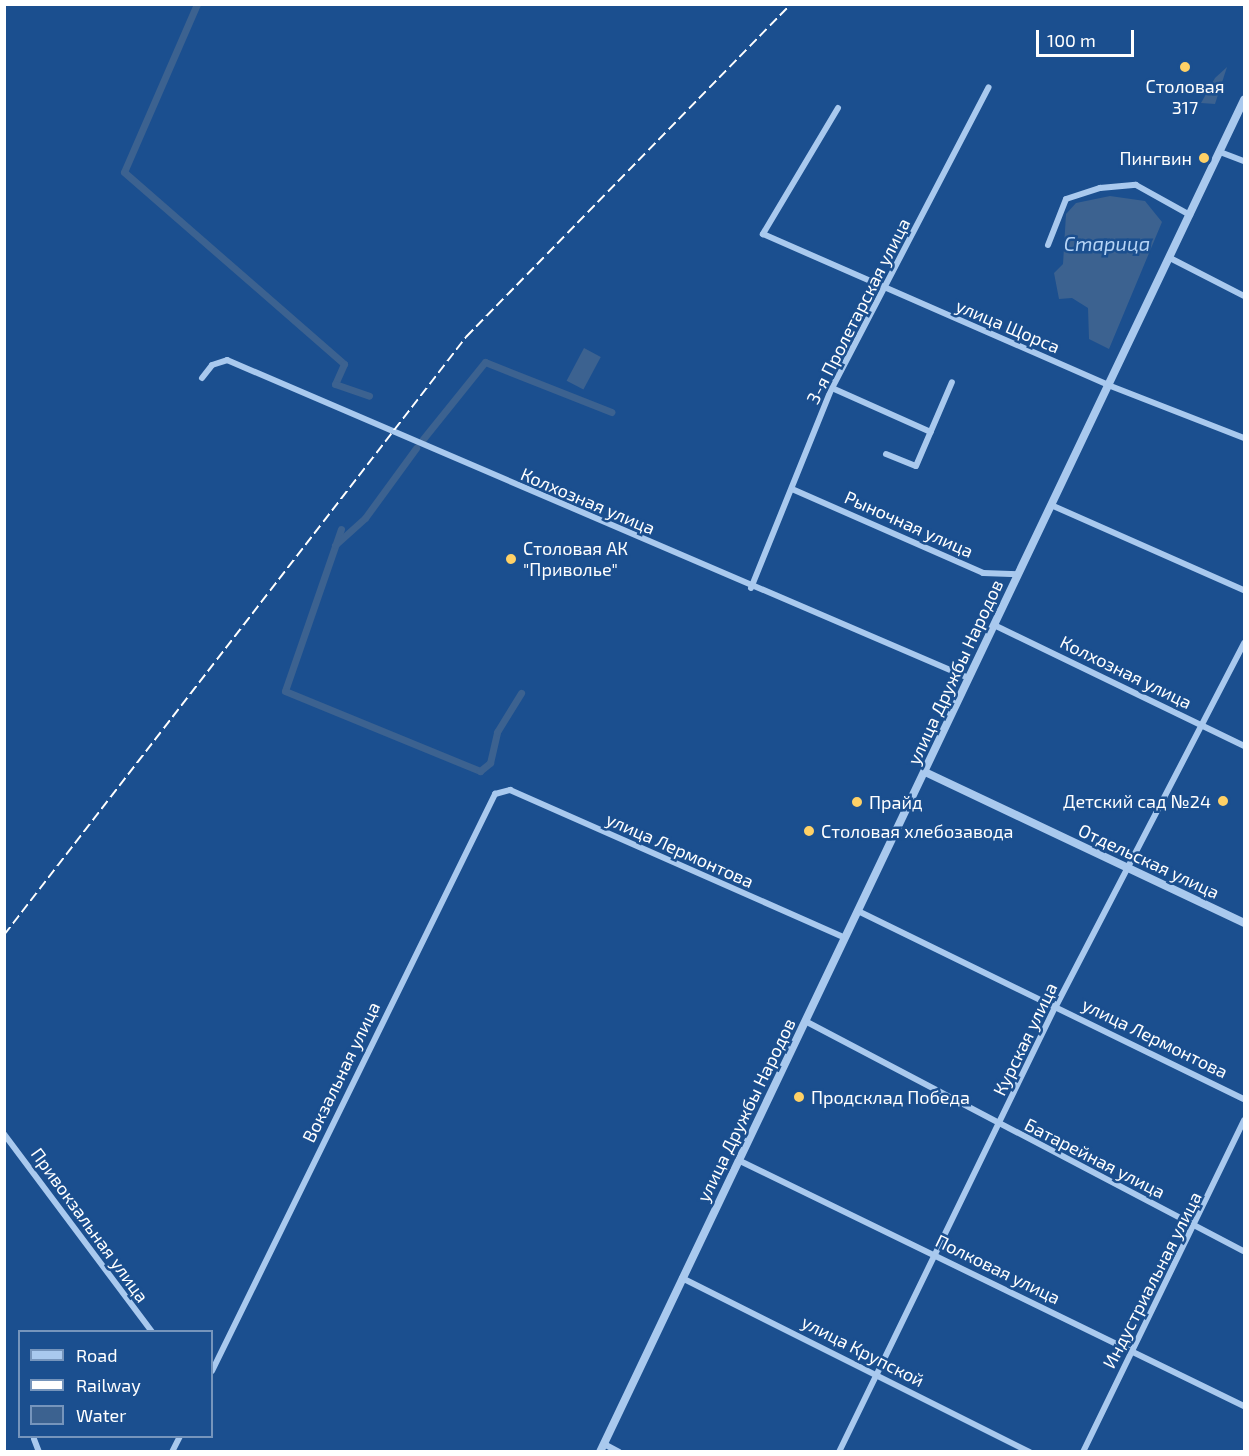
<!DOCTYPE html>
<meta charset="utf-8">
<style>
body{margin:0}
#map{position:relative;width:1249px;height:1456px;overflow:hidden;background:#1b4f8f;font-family:"Exo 2",sans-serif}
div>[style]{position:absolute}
.water>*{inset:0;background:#3c6290;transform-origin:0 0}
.canal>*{height:7px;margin:-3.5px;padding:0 3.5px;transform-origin:3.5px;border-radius:3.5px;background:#3c6290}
.minor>*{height:6px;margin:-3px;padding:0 3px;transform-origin:3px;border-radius:3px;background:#a9c9ee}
.tertiary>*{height:8px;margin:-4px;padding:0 4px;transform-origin:4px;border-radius:4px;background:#a9c9ee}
.rail>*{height:2px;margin-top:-1px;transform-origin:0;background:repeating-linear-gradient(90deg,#fff 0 10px,transparent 0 14.5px)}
.dots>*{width:16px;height:16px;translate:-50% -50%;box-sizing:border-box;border:3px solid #1b4f8f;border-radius:50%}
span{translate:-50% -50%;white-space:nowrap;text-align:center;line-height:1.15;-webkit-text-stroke:5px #1b4f8f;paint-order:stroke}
.poi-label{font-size:18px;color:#fff}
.right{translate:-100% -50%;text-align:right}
.left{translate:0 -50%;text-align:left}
.street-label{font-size:18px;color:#fff}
.water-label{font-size:20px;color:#b5d3f5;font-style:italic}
.frame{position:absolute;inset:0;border:6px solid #fff;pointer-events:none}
.legend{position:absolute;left:18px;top:1330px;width:195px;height:108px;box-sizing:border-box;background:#1b4f8f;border:2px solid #7695bc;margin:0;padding:8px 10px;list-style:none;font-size:18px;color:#fff}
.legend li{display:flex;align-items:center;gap:12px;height:30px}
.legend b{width:30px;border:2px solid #7695bc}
.scale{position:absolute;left:1036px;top:30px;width:98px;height:27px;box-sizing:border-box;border:3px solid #fff;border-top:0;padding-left:8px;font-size:18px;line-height:21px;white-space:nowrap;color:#fff;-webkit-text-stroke:4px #1b4f8f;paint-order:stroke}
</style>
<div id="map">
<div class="water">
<div style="clip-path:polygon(1227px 67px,1215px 104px,1201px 103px,1215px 78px)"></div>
<div style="clip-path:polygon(1110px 196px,1145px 201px,1162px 222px,1109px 349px,1089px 339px,1088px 308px,1072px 298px,1059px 299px,1054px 273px,1063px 264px,1066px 214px,1076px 203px)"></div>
<div style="left:584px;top:348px;width:19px;height:37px;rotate:28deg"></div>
</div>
<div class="canal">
<div style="left:197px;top:4px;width:183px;rotate:113.5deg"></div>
<div style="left:124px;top:172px;width:292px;rotate:41.1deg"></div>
<div style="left:344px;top:364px;width:22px;rotate:114deg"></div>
<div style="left:335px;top:384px;width:36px;rotate:19deg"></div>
<div style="left:423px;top:439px;width:99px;rotate:-51.2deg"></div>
<div style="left:485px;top:362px;width:136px;rotate:21.6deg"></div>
<div style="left:341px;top:529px;width:171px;rotate:109.1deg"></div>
<div style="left:285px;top:691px;width:211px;rotate:22.3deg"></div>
<div style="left:480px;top:771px;width:13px;rotate:-39deg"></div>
<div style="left:490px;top:763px;width:32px;rotate:-77deg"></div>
<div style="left:497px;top:732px;width:46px;rotate:-58.4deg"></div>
<div style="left:335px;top:545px;width:40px;rotate:-42deg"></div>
<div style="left:365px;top:518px;width:87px;rotate:-53.9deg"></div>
</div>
<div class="minor">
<div style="left:838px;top:108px;width:147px;rotate:120.8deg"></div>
<div style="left:763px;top:234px;width:377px;rotate:23.6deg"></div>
<div style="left:1108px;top:385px;width:146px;rotate:21.3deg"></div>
<div style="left:1220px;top:152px;width:26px;rotate:21deg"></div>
<div style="left:1048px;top:245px;width:49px;rotate:-68.6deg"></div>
<div style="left:1066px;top:199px;width:36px;rotate:-18deg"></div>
<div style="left:1100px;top:188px;width:36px;rotate:-5deg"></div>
<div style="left:1136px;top:185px;width:62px;rotate:29.1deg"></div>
<div style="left:1170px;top:258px;width:83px;rotate:27.2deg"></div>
<div style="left:202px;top:378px;width:16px;rotate:-52deg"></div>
<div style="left:212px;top:365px;width:16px;rotate:-18deg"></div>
<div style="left:227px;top:360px;width:807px;rotate:23.2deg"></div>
<div style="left:832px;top:388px;width:108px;rotate:24deg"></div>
<div style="left:886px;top:454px;width:32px;rotate:22deg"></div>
<div style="left:916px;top:466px;width:91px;rotate:-66.8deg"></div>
<div style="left:792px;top:489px;width:209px;rotate:23.7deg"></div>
<div style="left:983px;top:573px;width:35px;rotate:2deg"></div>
<div style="left:1051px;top:505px;width:211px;rotate:23.8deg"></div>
<div style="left:751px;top:588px;width:216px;rotate:-68deg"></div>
<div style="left:832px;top:388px;width:339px;rotate:-62.5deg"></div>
<div style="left:994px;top:625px;width:278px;rotate:25.8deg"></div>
<div style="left:858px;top:911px;width:429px;rotate:26deg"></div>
<div style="left:807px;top:1022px;width:493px;rotate:27.7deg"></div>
<div style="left:4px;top:1134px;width:247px;rotate:53.2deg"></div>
<div style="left:738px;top:1160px;width:563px;rotate:25.93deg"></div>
<div style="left:682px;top:1278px;width:389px;rotate:26.6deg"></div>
<div style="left:212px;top:1371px;width:643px;rotate:-63.87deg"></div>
<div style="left:495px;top:794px;width:16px;rotate:-15deg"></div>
<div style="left:510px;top:790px;width:366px;rotate:23.8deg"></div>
<div style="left:34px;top:1439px;width:14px;rotate:69deg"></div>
<div style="left:604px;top:1444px;width:17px;rotate:28deg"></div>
<div style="left:172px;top:1452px;width:18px;rotate:-63deg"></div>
<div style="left:839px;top:1452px;width:496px;rotate:-64.1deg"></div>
<div style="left:1056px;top:1006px;width:409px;rotate:-62.6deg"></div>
<div style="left:1083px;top:1452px;width:369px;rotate:-64.1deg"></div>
</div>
<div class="tertiary">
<div style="left:925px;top:772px;width:353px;rotate:25.3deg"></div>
<div style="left:600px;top:1452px;width:1498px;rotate:-64.53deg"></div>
</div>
<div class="rail">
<div style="left:4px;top:935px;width:756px;rotate:-52.31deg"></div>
<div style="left:466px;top:337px;width:465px;rotate:-45.7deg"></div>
</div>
<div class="dots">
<div style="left:1185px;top:67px;background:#ffd166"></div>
<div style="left:1204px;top:158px;background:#ffd166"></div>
<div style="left:511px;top:559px;background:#ffd166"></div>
<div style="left:1223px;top:801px;background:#ffd166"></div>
<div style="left:857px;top:802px;background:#ffd166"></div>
<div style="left:809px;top:831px;background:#ffd166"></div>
<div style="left:799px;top:1097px;background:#ffd166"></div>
</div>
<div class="poi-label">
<span style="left:1185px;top:97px">Столовая<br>317</span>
<span class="right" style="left:1192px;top:158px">Пингвин</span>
<span class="left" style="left:523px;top:559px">Столовая АК<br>"Приволье"</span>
<span class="right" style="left:1211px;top:801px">Детский сад №24</span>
<span class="left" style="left:869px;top:802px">Прайд</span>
<span class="left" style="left:821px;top:831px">Столовая хлебозавода</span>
<span class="left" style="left:811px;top:1097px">Продсклад Победа</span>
</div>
<div class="street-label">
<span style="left:858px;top:311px;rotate:-63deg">3-я Пролетарская улица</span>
<span style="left:1008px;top:326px;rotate:23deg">улица Щорса</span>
<span style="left:588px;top:501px;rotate:23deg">Колхозная улица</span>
<span style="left:909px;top:524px;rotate:24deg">Рыночная улица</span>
<span style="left:955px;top:672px;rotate:-65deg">улица Дружбы Народов</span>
<span style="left:1126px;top:672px;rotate:26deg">Колхозная улица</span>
<span style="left:680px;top:850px;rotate:24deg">улица Лермонтова</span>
<span style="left:1149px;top:861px;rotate:25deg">Отдельская улица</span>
<span style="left:1155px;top:1038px;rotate:26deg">улица Лермонтова</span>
<span style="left:1025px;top:1039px;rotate:-64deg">Курская улица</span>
<span style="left:341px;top:1072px;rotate:-64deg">Вокзальная улица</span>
<span style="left:746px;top:1110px;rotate:-64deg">улица Дружбы Народов</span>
<span style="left:1095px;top:1158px;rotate:27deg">Батарейная улица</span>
<span style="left:90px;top:1225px;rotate:54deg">Привокзальная улица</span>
<span style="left:998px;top:1269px;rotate:26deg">Полковая улица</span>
<span style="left:1152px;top:1280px;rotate:-63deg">Индустриальная улица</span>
<span style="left:863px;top:1351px;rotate:27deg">улица Крупской</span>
</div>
<div class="water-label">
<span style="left:1107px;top:243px">Старица</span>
</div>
<div class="frame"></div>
<ul class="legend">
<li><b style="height:8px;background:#a9c9ee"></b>Road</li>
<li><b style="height:8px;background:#fff"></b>Railway</li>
<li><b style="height:16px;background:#3c6290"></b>Water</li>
</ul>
<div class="scale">100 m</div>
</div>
